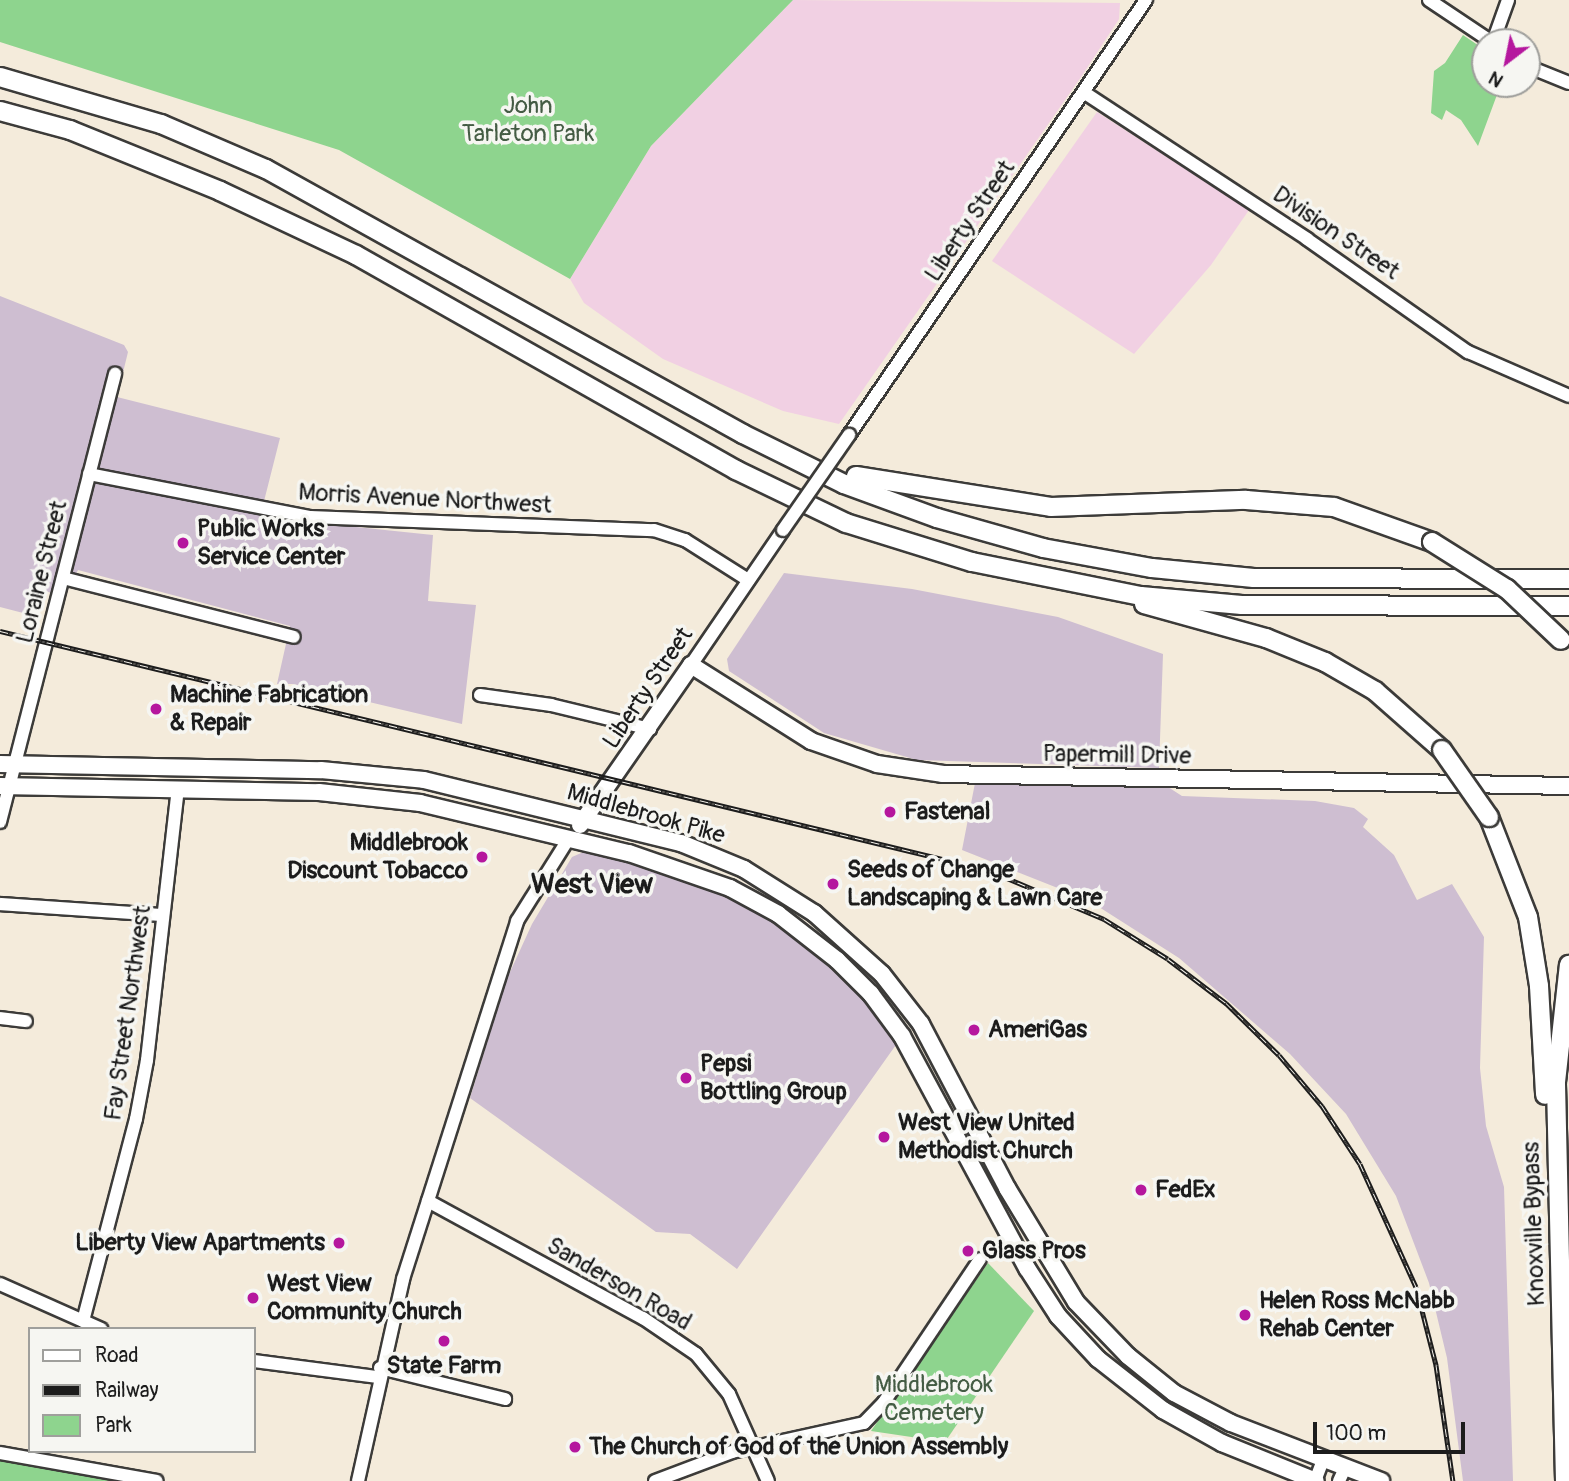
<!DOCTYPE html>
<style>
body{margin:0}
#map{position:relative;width:1569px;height:1481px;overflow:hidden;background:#f4ebdb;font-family:Pangolin,sans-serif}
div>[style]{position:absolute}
.built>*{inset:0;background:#f1d0e3}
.industrial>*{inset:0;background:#cebed1}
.green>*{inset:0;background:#8ed48e}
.roads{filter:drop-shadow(2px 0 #3c3b39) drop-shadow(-2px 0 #3c3b39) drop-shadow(0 2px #3c3b39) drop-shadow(0 -2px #3c3b39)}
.minor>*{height:12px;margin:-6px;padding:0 6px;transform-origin:6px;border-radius:6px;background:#fff}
.major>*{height:16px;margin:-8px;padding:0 8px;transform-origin:8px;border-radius:8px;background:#fff}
.highway>*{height:18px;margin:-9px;padding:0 9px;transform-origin:9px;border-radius:9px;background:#fff}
.rail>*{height:5px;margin-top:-2.5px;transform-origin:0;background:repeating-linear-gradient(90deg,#f6f6f2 0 8px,#1c1c1c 0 16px);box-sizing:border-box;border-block:2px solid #1c1c1c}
.bridges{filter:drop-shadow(2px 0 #3c3b39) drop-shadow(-2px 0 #3c3b39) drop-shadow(0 2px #3c3b39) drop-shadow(0 -2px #3c3b39)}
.minor-bridge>*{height:12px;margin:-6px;padding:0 6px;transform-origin:6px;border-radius:6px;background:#fff}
.highway-bridge>*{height:18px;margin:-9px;padding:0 9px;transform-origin:9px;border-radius:9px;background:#fff}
.dots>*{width:19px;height:19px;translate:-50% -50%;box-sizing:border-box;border:4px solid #f6f6f2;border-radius:50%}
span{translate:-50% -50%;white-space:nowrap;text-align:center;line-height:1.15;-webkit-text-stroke:7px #f6f6f2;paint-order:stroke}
.park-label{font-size:24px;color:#445c44}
.street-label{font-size:24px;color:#1c1c1c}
.poi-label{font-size:24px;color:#1c1c1c;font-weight:700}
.left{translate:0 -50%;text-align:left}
.right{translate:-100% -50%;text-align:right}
.quarter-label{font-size:28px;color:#1c1c1c;font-weight:700}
.legend{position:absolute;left:28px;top:1327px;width:228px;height:126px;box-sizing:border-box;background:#f6f6f2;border:2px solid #9f9f9c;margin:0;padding:9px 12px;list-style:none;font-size:21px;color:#1c1c1c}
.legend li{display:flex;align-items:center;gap:14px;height:35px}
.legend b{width:35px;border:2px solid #9f9f9c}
.north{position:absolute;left:1471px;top:28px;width:70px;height:70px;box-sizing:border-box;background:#f6f6f2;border:2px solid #9f9f9c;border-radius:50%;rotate:212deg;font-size:19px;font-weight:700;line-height:28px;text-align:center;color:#1c1c1c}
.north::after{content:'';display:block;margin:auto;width:24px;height:32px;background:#b5179e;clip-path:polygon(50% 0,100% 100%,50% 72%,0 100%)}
.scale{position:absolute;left:1313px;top:1422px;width:152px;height:32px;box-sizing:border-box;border:4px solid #1c1c1c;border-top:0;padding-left:9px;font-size:21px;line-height:24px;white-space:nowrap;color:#1c1c1c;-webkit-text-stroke:5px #f6f6f2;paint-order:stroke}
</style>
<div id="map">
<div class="built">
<div style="clip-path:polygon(793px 0,1120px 3px,1119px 19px,1081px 77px,839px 424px,783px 411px,663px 359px,584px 303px,570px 279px,651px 146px)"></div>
<div style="clip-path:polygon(1097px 112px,1249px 210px,1211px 265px,1134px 354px,992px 261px)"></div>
</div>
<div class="industrial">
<div style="clip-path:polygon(0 296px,124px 345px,128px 352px,117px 397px,280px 438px,260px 517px,433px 535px,428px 601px,476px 605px,462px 724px,293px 684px,277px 684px,290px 626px,78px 570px,64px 598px,33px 586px,27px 614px,0 607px)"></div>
<div style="clip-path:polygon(784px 573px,912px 589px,1058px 617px,1163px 654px,1159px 768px,917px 760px,824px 733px,729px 671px,727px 659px)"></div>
<div style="clip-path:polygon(975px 783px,1168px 787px,1182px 796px,1315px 801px,1354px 808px,1368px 819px,1363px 827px,1394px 855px,1417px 900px,1452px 884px,1484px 937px,1480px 1068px,1486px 1126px,1504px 1187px,1513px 1481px,1463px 1481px,1447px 1358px,1429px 1283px,1396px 1196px,1346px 1114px,1290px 1054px,1179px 958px,1088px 900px,962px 850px)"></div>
<div style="clip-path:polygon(588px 850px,648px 863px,735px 896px,794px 932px,855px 986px,898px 1042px,737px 1269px,690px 1234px,656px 1232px,470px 1098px,506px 981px,532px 924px,572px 857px)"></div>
</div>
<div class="green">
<div style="clip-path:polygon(0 0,793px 0,651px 146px,570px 279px,339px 150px,0 42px)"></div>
<div style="clip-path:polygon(1463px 35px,1485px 50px,1485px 84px,1501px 84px,1478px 146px,1461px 120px,1446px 110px,1442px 120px,1431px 113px,1434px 71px,1445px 63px)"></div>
<div style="clip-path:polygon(988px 1263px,1034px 1311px,945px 1442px,871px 1431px)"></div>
<div style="clip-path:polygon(0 1455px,127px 1481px,0 1481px)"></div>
</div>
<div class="roads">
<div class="minor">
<div style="left:1429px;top:0;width:76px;rotate:33.7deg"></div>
<div style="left:1493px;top:42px;width:45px;rotate:-70.3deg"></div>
<div style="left:1527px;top:66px;width:45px;rotate:22deg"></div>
<div style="left:1085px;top:93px;width:266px;rotate:33.3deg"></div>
<div style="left:1307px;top:239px;width:197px;rotate:35.1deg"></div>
<div style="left:1468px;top:352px;width:110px;rotate:23.5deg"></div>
<div style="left:849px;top:435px;width:527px;rotate:-55.68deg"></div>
<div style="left:89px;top:474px;width:225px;rotate:11deg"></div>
<div style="left:310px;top:517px;width:344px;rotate:2.2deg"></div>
<div style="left:654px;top:530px;width:33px;rotate:18deg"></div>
<div style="left:685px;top:540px;width:75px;rotate:32.4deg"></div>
<div style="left:63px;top:578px;width:238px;rotate:14.3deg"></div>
<div style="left:691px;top:665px;width:163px;rotate:-55.7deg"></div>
<div style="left:480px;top:695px;width:72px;rotate:8deg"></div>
<div style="left:551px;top:705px;width:102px;rotate:13.6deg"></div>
<div style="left:0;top:822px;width:463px;rotate:-75.6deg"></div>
<div style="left:0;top:904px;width:163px;rotate:3.9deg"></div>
<div style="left:0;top:1018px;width:26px;rotate:7deg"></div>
<div style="left:428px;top:1201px;width:245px;rotate:28.6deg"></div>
<div style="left:643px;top:1318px;width:64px;rotate:34.2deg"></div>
<div style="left:696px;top:1354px;width:52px;rotate:50.5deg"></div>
<div style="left:729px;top:1394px;width:95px;rotate:65.9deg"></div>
<div style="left:0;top:1284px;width:111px;rotate:24deg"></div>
<div style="left:83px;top:1321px;width:209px;rotate:-75.3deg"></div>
<div style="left:136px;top:1119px;width:60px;rotate:-79.4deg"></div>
<div style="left:147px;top:1060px;width:272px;rotate:-83.5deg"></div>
<div style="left:254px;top:1361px;width:125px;rotate:7.4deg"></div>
<div style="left:380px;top:1368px;width:129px;rotate:13.9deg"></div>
<div style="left:0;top:1453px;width:159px;rotate:10.1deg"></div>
<div style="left:358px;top:1481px;width:207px;rotate:-77.4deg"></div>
<div style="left:403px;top:1279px;width:376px;rotate:-72.3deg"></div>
<div style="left:517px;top:921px;width:98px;rotate:-57.9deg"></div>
<div style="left:655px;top:1481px;width:82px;rotate:-20.6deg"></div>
<div style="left:732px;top:1452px;width:135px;rotate:-12.4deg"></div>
<div style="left:864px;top:1423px;width:29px;rotate:-46deg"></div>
<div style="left:884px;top:1402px;width:172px;rotate:-56.1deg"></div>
<div style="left:1315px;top:1481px;width:22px;rotate:-69deg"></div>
<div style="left:1339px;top:1481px;width:14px;rotate:-65deg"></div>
</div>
<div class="major">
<div style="left:0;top:764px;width:321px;rotate:1.1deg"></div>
<div style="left:321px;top:770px;width:103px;rotate:5.5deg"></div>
<div style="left:424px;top:780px;width:265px;rotate:13.8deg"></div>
<div style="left:681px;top:843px;width:68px;rotate:22.4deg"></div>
<div style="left:744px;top:869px;width:83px;rotate:32.2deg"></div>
<div style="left:814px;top:913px;width:91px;rotate:41.9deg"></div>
<div style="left:882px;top:974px;width:63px;rotate:52deg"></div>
<div style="left:921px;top:1024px;width:185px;rotate:62.3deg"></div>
<div style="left:1007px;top:1188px;width:133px;rotate:58.8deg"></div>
<div style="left:1076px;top:1302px;width:75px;rotate:46.1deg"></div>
<div style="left:1128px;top:1356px;width:59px;rotate:38.8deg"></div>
<div style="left:1174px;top:1393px;width:64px;rotate:27.8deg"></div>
<div style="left:1231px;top:1423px;width:161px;rotate:21.1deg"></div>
<div style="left:0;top:786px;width:319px;rotate:1.1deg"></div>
<div style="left:319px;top:792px;width:102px;rotate:6.2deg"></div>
<div style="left:420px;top:803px;width:215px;rotate:13.5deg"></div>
<div style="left:629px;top:853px;width:107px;rotate:19.1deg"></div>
<div style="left:730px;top:888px;width:55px;rotate:28.4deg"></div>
<div style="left:778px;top:914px;width:75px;rotate:37.9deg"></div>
<div style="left:837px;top:960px;width:48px;rotate:45deg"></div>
<div style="left:871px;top:994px;width:52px;rotate:53.6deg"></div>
<div style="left:902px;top:1036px;width:264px;rotate:61.7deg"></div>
<div style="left:1027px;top:1268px;width:57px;rotate:57.1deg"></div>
<div style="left:1058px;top:1316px;width:59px;rotate:47.1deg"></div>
<div style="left:1098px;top:1359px;width:83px;rotate:38.1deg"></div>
<div style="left:1163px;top:1410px;width:68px;rotate:29.2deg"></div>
<div style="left:1222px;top:1443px;width:101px;rotate:22deg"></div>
<div style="left:580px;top:825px;width:195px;rotate:-55.2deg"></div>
<div style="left:691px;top:665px;width:142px;rotate:32.3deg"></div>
<div style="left:811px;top:741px;width:70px;rotate:19.2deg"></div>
<div style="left:877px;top:764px;width:67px;rotate:8.6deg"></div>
<div style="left:943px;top:774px;width:626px;rotate:1.1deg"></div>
</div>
<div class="highway">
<div style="left:0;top:77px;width:168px;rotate:16.3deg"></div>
<div style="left:161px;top:124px;width:114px;rotate:23.2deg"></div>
<div style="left:266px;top:169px;width:546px;rotate:29.05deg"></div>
<div style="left:743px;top:434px;width:113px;rotate:26.3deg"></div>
<div style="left:844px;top:484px;width:99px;rotate:20.1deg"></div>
<div style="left:937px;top:518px;width:110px;rotate:15.8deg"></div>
<div style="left:1043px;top:548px;width:111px;rotate:10.4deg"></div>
<div style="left:1152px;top:568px;width:102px;rotate:5.6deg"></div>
<div style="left:1254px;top:578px;width:315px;rotate:0.2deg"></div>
<div style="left:0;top:111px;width:73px;rotate:15.2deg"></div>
<div style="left:70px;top:130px;width:162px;rotate:22.1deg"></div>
<div style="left:220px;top:191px;width:150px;rotate:25.2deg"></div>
<div style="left:356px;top:255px;width:437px;rotate:29.5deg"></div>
<div style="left:736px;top:470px;width:122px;rotate:25.7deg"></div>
<div style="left:846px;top:523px;width:132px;rotate:17.2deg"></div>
<div style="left:972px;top:562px;width:172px;rotate:11.4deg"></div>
<div style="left:1141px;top:596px;width:101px;rotate:5.1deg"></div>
<div style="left:1242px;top:605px;width:327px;rotate:0.2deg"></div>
<div style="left:856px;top:476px;width:197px;rotate:9deg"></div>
<div style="left:1051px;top:507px;width:195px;rotate:-2.1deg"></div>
<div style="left:1246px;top:500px;width:88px;rotate:4.5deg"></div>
<div style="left:1334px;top:507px;width:104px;rotate:19.7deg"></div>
<div style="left:1144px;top:604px;width:127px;rotate:15.6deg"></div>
<div style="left:1266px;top:638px;width:64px;rotate:22.1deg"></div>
<div style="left:1325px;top:662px;width:58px;rotate:30.1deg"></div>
<div style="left:1375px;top:691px;width:89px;rotate:41.4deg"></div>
<div style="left:1489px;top:817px;width:107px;rotate:68.7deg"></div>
<div style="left:1528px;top:917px;width:70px;rotate:80.9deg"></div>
<div style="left:1539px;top:986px;width:109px;rotate:86.8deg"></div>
<div style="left:1565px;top:1481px;width:399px;rotate:-91.3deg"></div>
<div style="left:1556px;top:1082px;width:118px;rotate:-83.7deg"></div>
</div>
</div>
<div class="rail">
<div style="left:0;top:631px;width:1016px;rotate:13.6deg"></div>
<div style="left:988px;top:870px;width:126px;rotate:22.9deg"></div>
<div style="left:1104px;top:919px;width:75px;rotate:32deg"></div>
<div style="left:1168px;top:959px;width:73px;rotate:37.2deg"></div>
<div style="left:1226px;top:1003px;width:74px;rotate:44.5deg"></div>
<div style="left:1279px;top:1055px;width:67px;rotate:49.9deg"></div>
<div style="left:1322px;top:1106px;width:69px;rotate:56.8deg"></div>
<div style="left:1360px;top:1164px;width:135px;rotate:65.5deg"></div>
<div style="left:1416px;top:1287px;width:81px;rotate:75.6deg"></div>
<div style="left:1436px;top:1365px;width:117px;rotate:81.7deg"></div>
</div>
<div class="bridges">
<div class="minor-bridge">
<div style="left:783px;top:530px;width:116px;rotate:-55.2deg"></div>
</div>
<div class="highway-bridge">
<div style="left:1432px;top:542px;width:89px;rotate:32.1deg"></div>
<div style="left:1507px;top:589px;width:74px;rotate:43.4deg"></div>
<div style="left:1442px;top:750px;width:82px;rotate:55deg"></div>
</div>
</div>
<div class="dots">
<div style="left:183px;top:543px;background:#b5179e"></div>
<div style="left:156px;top:709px;background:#b5179e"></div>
<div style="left:890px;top:812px;background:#b5179e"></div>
<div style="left:482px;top:857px;background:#b5179e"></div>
<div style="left:833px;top:884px;background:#b5179e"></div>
<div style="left:974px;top:1030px;background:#b5179e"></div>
<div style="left:686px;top:1078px;background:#b5179e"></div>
<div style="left:884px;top:1137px;background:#b5179e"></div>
<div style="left:1141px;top:1190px;background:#b5179e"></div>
<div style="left:339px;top:1243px;background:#b5179e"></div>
<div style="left:968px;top:1251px;background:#b5179e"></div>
<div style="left:253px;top:1298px;background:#b5179e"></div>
<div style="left:1245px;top:1315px;background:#b5179e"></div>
<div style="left:444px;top:1341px;background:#b5179e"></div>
<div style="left:575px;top:1447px;background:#b5179e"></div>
</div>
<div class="park-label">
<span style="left:528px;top:120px">John<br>Tarleton Park</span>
<span style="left:934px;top:1399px">Middlebrook<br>Cemetery</span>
</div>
<div class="street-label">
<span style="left:970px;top:221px;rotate:-56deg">Liberty Street</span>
<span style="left:1336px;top:233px;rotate:34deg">Division Street</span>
<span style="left:425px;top:499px;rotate:3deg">Morris Avenue Northwest</span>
<span style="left:42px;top:572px;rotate:-76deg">Loraine Street</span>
<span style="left:648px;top:688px;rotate:-56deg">Liberty Street</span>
<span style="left:1117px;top:755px;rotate:1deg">Papermill Drive</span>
<span style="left:646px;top:814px;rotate:16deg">Middlebrook Pike</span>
<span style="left:128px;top:1013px;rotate:-82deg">Fay Street Northwest</span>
<span style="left:1534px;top:1224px;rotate:-92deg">Knoxville Bypass</span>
<span style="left:619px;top:1284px;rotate:30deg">Sanderson Road</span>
</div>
<div class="poi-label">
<span class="left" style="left:197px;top:543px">Public Works<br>Service Center</span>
<span class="left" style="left:170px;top:709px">Machine Fabrication<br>&amp; Repair</span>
<span class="left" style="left:904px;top:812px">Fastenal</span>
<span class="right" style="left:468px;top:857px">Middlebrook<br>Discount Tobacco</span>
<span class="left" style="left:847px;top:884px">Seeds of Change<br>Landscaping &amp; Lawn Care</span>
<span class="left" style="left:988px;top:1030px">AmeriGas</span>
<span class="left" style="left:700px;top:1078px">Pepsi<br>Bottling Group</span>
<span class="left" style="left:898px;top:1137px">West View United<br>Methodist Church</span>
<span class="left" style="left:1155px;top:1190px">FedEx</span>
<span class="right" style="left:325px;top:1243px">Liberty View Apartments</span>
<span class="left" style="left:982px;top:1251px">Glass Pros</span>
<span class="left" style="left:267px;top:1298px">West View<br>Community Church</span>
<span class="left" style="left:1259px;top:1315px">Helen Ross McNabb<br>Rehab Center</span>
<span style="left:444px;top:1366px">State Farm</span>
<span class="left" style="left:589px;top:1447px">The Church of God of the Union Assembly</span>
</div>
<div class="quarter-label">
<span style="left:592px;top:885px">West View</span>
</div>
<ul class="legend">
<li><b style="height:9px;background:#fff"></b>Road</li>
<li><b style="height:9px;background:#1c1c1c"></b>Railway</li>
<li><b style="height:19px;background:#8ed48e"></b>Park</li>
</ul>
<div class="north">N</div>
<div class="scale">100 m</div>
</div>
